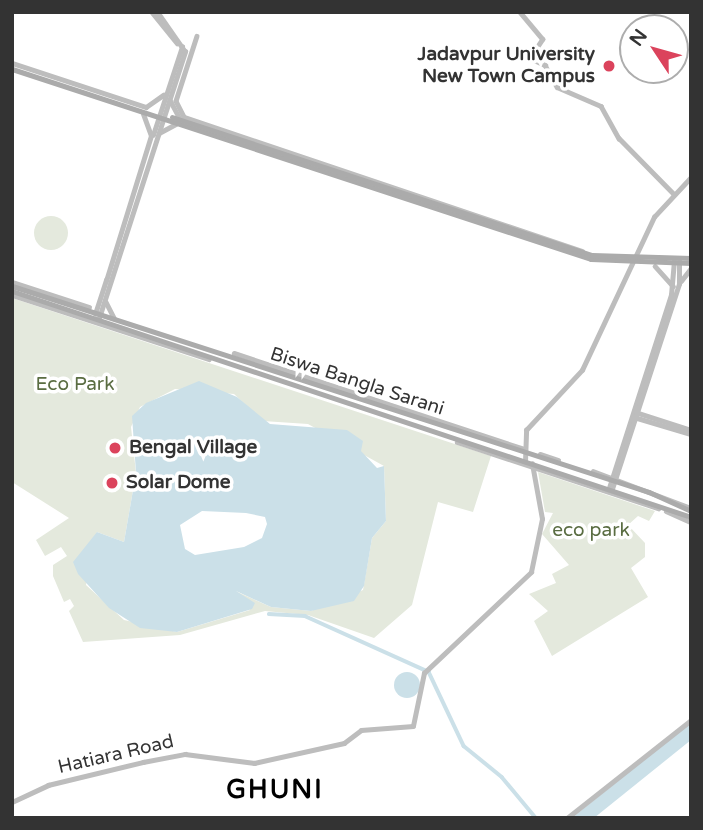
<!DOCTYPE html>
<style>
body{margin:0}
#map{position:relative;width:703px;height:830px;overflow:hidden;background:#fff;font-family:"Varela Round",sans-serif}
div>[style]{position:absolute}
.green>*{inset:0;background:#e4e9dd}
.round{border-radius:50%}
.water>*{inset:0;background:#cbe0e8}
.canal>*{height:3.5px;margin:-1.75px;padding:0 1.75px;transform-origin:1.75px;border-radius:1.75px;background:#cbe0e8}
.secondary>*{height:4.5px;margin:-2.25px;padding:0 2.25px;transform-origin:2.25px;border-radius:2.25px;background:#bdbdbd}
.primary>*{height:5px;margin:-2.5px;padding:0 2.5px;transform-origin:2.5px;border-radius:2.5px;background:#ababab}
.dots>*{width:19px;height:19px;translate:-50% -50%;box-sizing:border-box;border:4px solid #fff;border-radius:50%}
span{translate:-50% -50%;white-space:nowrap;text-align:center;line-height:1.15;-webkit-text-stroke:7px #fff;paint-order:stroke}
.poi-label{font-size:19px;color:#333;font-weight:700}
.right{translate:-100% -50%;text-align:right}
.left{translate:0 -50%;text-align:left}
.street-label{font-size:19px;color:#333}
.park-label{font-size:19px;color:#5a6d42}
.district-label{font-size:26px;color:#000;font-weight:700;letter-spacing:2px}
.frame{position:absolute;inset:0;border:14px solid #333;pointer-events:none}
.north{position:absolute;left:619px;top:14px;width:70px;height:70px;box-sizing:border-box;background:#fff;border:2px solid #adadad;border-radius:50%;rotate:306deg;font-size:19px;font-weight:700;line-height:28px;text-align:center;color:#333}
.north::after{content:'';display:block;margin:auto;width:24px;height:32px;background:#db435c;clip-path:polygon(50% 0,100% 100%,50% 72%,0 100%)}
</style>
<div id="map">
<div class="green">
<div class="round" style="left:34px;top:216px;width:34px;height:34px"></div>
<div style="clip-path:polygon(evenodd,12px 298px,491px 456px,473px 512px,438px 502px,412px 605px,374px 638px,308px 615px,265px 611px,180px 635px,83px 642px,69px 611px,74px 606px,70px 599px,64px 602px,53px 576px,53px 565px,67px 556px,61px 547px,45px 556px,36px 540px,69px 518px,12px 482px,12px 298px,175px 389px,234px 394px,263px 421px,308px 424px,384px 466px,386px 521px,372px 538px,363px 590px,311px 611px,271px 607px,235px 591px,250px 610px,177px 632px,124px 620px,86px 585px,97px 532px,124px 542px,136px 473px,131px 427px,140px 407px,175px 389px)"></div>
<div style="clip-path:polygon(538px 472px,655px 511px,649px 521px,638px 516px,628px 525px,645px 543px,645px 557px,631px 568px,648px 597px,552px 656px,534px 621px,548px 611px,529px 594px,556px 583px,552px 574px,569px 565px,542px 534px,553px 513px,545px 512px)"></div>
</div>
<div class="water">
<div style="clip-path:polygon(evenodd,199px 381px,237px 397px,270px 424px,347px 430px,363px 441px,361px 451px,377px 468px,384px 466px,386px 521px,372px 538px,364px 586px,354px 601px,311px 611px,271px 607px,236px 591px,255px 603px,252px 609px,177px 632px,140px 628px,109px 608px,78px 574px,73px 562px,97px 532px,124px 542px,136px 473px,132px 416px,146px 403px,199px 381px,202px 511px,246px 513px,265px 517px,267px 524px,262px 538px,244px 547px,195px 555px,185px 549px,180px 525px,202px 511px)"></div>
<div class="round" style="left:394px;top:672px;width:26px;height:26px"></div>
<div style="clip-path:polygon(691px 722px,691px 740px,594px 818px,572px 818px)"></div>
</div>
<div class="canal">
<div style="left:269px;top:614px;width:36px;rotate:3deg"></div>
<div style="left:305px;top:616px;width:136px;rotate:24.3deg"></div>
<div style="left:429px;top:672px;width:82px;rotate:64.7deg"></div>
<div style="left:464px;top:746px;width:49px;rotate:39.2deg"></div>
<div style="left:502px;top:777px;width:53px;rotate:50.3deg"></div>
</div>
<div class="secondary">
<div style="left:152px;top:12px;width:40px;rotate:51deg"></div>
<div style="left:520px;top:12px;width:35px;rotate:50deg"></div>
<div style="left:543px;top:39px;width:23px;rotate:124deg"></div>
<div style="left:530px;top:58px;width:17px;rotate:25deg"></div>
<div style="left:545px;top:65px;width:25px;rotate:61deg"></div>
<div style="left:557px;top:87px;width:48px;rotate:23.4deg"></div>
<div style="left:601px;top:106px;width:37px;rotate:61deg"></div>
<div style="left:619px;top:138px;width:78px;rotate:45.5deg"></div>
<div style="left:197px;top:36px;width:68px;rotate:107.9deg"></div>
<div style="left:176px;top:101px;width:18px;rotate:63deg"></div>
<div style="left:184px;top:117px;width:420px;rotate:18.6deg"></div>
<div style="left:12px;top:63px;width:141px;rotate:18.2deg"></div>
<div style="left:146px;top:107px;width:21px;rotate:-35deg"></div>
<div style="left:170px;top:100px;width:21px;rotate:62deg"></div>
<div style="left:159px;top:133px;width:19px;rotate:-28deg"></div>
<div style="left:153px;top:135px;width:93px;rotate:-71.8deg"></div>
<div style="left:655px;top:266px;width:27px;rotate:48deg"></div>
<div style="left:106px;top:281px;width:152px;rotate:-72.8deg"></div>
<div style="left:151px;top:136px;width:23px;rotate:-110deg"></div>
<div style="left:681px;top:281px;width:16px;rotate:-52deg"></div>
<div style="left:12px;top:282px;width:81px;rotate:18deg"></div>
<div style="left:12px;top:295px;width:207px;rotate:18deg"></div>
<div style="left:106px;top:302px;width:18px;rotate:63deg"></div>
<div style="left:95px;top:314px;width:36px;rotate:-72deg"></div>
<div style="left:99px;top:318px;width:280px;rotate:-72.1deg"></div>
<div style="left:185px;top:52px;width:49px;rotate:-125deg"></div>
<div style="left:234px;top:353px;width:306px;rotate:18.3deg"></div>
<div style="left:635px;top:412px;width:59px;rotate:17.8deg"></div>
<div style="left:634px;top:417px;width:59px;rotate:16.6deg"></div>
<div style="left:457px;top:442px;width:212px;rotate:18.2deg"></div>
<div style="left:540px;top:454px;width:19px;rotate:18deg"></div>
<div style="left:525px;top:462px;width:32px;rotate:-88deg"></div>
<div style="left:526px;top:430px;width:82px;rotate:-47deg"></div>
<div style="left:582px;top:370px;width:169px;rotate:-64.8deg"></div>
<div style="left:654px;top:217px;width:54px;rotate:-47.2deg"></div>
<div style="left:593px;top:471px;width:105px;rotate:20.7deg"></div>
<div style="left:609px;top:488px;width:203px;rotate:-72.2deg"></div>
<div style="left:671px;top:295px;width:34px;rotate:-85deg"></div>
<div style="left:612px;top:489px;width:216px;rotate:-71.9deg"></div>
<div style="left:679px;top:284px;width:23px;rotate:-90deg"></div>
<div style="left:666px;top:511px;width:27px;rotate:24deg"></div>
<div style="left:12px;top:802px;width:40px;rotate:-25deg"></div>
<div style="left:48px;top:785px;width:98px;rotate:-13.6deg"></div>
<div style="left:143px;top:762px;width:43px;rotate:-10.8deg"></div>
<div style="left:185px;top:754px;width:70px;rotate:7.4deg"></div>
<div style="left:254px;top:763px;width:92px;rotate:-12.5deg"></div>
<div style="left:344px;top:743px;width:21px;rotate:-37deg"></div>
<div style="left:361px;top:730px;width:52px;rotate:-4.4deg"></div>
<div style="left:413px;top:726px;width:54px;rotate:-78.3deg"></div>
<div style="left:424px;top:673px;width:147px;rotate:-43.3deg"></div>
<div style="left:531px;top:572px;width:54px;rotate:-78.3deg"></div>
<div style="left:542px;top:519px;width:56px;rotate:-100.3deg"></div>
<div style="left:567px;top:818px;width:158px;rotate:-38.3deg"></div>
</div>
<div class="primary">
<div style="left:12px;top:69px;width:609px;rotate:18.17deg"></div>
<div style="left:591px;top:259px;width:100px;rotate:2.3deg"></div>
<div style="left:172px;top:117px;width:442px;rotate:18.2deg"></div>
<div style="left:592px;top:255px;width:99px;rotate:1.7deg"></div>
<div style="left:12px;top:286px;width:669px;rotate:17.92deg"></div>
<div style="left:649px;top:492px;width:46px;rotate:24.3deg"></div>
<div style="left:12px;top:291px;width:716px;rotate:18.41deg"></div>
</div>
<div class="dots">
<div style="left:609px;top:66px;background:#db435c"></div>
<div style="left:115px;top:448px;background:#db435c"></div>
<div style="left:112px;top:483px;background:#db435c"></div>
</div>
<div class="poi-label">
<span class="right" style="left:595px;top:66px">Jadavpur University<br>New Town Campus</span>
<span class="left" style="left:129px;top:448px">Bengal Village</span>
<span class="left" style="left:126px;top:483px">Solar Dome</span>
</div>
<div class="street-label">
<span style="left:357px;top:382px;rotate:18deg">Biswa Bangla Sarani</span>
<span style="left:116px;top:755px;rotate:-13deg">Hatiara Road</span>
</div>
<div class="park-label">
<span style="left:75px;top:385px">Eco Park</span>
<span style="left:591px;top:531px">eco park</span>
</div>
<div class="district-label">
<span style="left:275px;top:790px">GHUNI</span>
</div>
<div class="frame"></div>
<div class="north">N</div>
</div>
